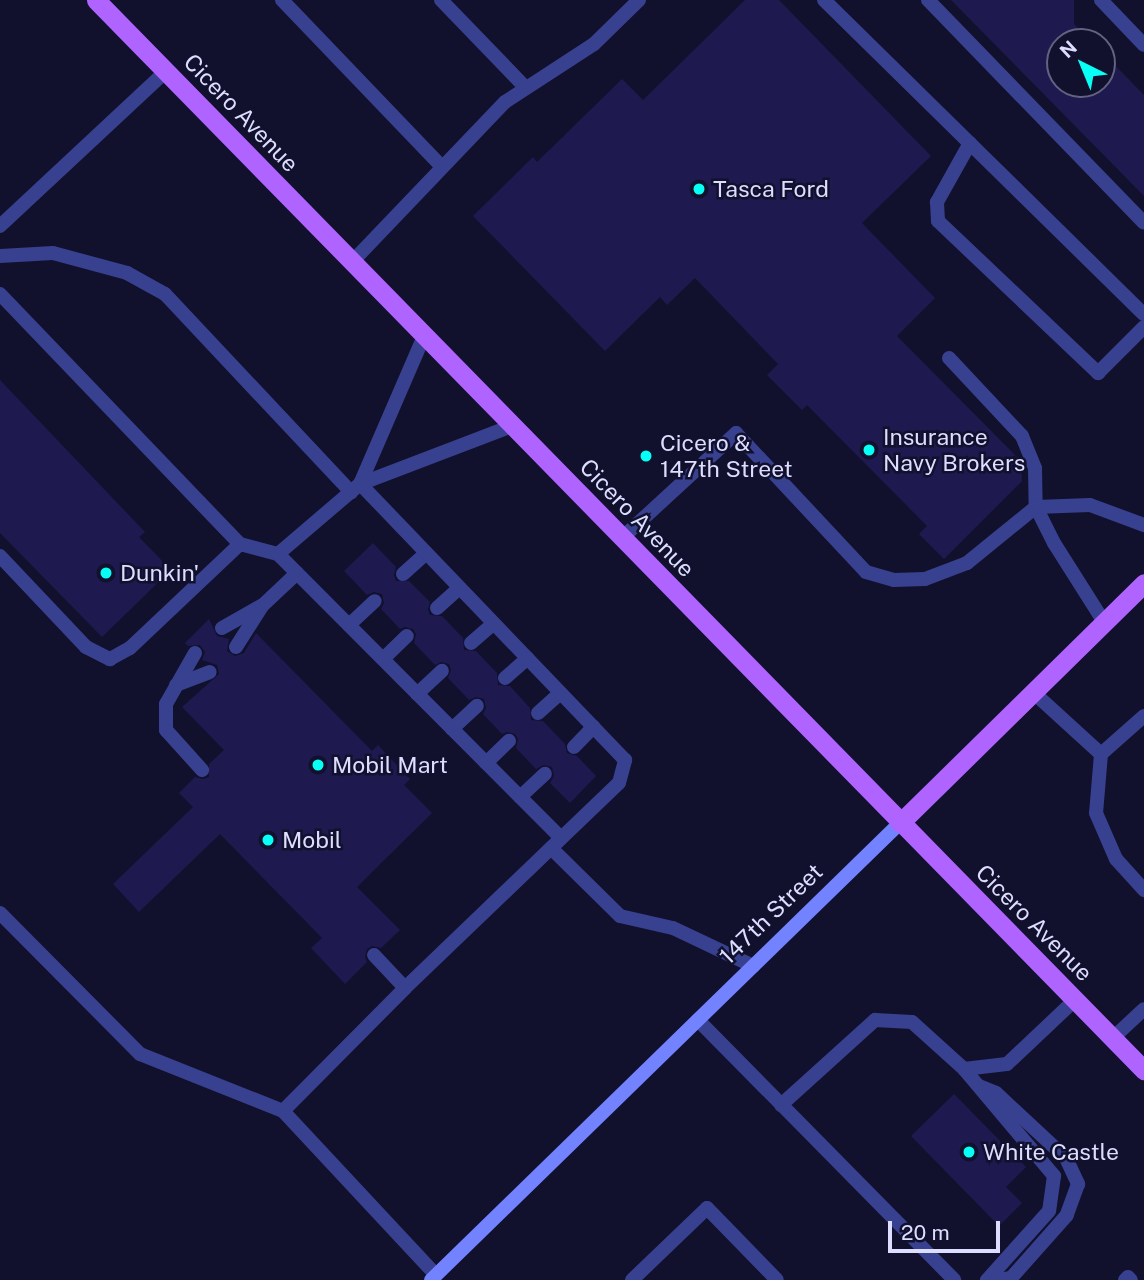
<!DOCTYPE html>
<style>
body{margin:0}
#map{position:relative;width:1144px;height:1280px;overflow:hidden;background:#11102d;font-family:"Public Sans",sans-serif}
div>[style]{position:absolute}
.building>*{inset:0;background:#1e1a4f}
.service>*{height:14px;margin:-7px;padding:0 7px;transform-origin:7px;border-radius:7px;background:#38418f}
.secondary>*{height:14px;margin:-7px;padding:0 7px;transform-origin:7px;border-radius:7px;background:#7382ff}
.primary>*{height:19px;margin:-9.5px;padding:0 9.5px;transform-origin:9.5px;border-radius:9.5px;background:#af63ff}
.dots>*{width:19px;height:19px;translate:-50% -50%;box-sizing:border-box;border:4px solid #11102d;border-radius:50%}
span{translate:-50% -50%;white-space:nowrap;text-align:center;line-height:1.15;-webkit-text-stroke:5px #11102d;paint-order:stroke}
.street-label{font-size:23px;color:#dcddff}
.poi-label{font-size:23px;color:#dcddff}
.left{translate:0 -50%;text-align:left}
.north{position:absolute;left:1046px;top:28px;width:70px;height:70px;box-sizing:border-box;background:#11102d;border:2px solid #626281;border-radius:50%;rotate:317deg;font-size:19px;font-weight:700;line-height:28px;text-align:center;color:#dcddff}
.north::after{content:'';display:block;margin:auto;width:24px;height:32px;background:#08fff6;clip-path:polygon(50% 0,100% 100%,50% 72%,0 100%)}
.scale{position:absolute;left:888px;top:1221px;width:112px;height:32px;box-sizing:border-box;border:4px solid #dcddff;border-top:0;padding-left:9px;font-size:21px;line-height:24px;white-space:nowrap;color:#dcddff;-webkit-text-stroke:5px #11102d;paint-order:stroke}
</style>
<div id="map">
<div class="building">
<div style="clip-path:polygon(745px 0,779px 0,931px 156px,862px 223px,935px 298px,897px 336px,1021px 461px,1022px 481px,944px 559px,919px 534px,927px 526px,807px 405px,802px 410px,767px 375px,778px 364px,695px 278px,667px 305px,660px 297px,605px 351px,473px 216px,533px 157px,537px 162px,622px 79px,643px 100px)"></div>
<div style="clip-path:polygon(951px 0,1074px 0,1074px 24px,1092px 42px,1060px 42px,1060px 84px,1102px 84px,1102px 52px,1144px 95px,1144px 196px)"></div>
<div style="clip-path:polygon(0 380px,145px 532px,139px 537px,171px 570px,102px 637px,0 533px)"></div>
<div style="clip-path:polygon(373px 543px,396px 567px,394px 575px,396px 581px,409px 581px,430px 602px,428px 609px,430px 615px,442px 616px,463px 638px,464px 650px,476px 651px,497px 673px,498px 685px,510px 686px,530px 708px,531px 720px,543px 721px,565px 744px,567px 753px,577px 756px,596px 776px,570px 803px,550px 783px,554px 776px,552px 767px,544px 765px,536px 769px,516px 748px,518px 739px,515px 734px,507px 732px,502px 734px,483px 714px,486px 708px,484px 699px,476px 697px,469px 700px,448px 678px,451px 670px,449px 664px,441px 662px,435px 665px,414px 643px,416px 634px,413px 629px,405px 627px,400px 629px,381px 609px,384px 603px,382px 594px,374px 592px,367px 595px,344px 571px)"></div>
<div style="clip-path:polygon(209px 619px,217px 636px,229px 639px,227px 651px,235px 656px,244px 653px,256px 633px,372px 751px,378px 745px,410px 779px,404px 785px,432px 813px,357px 887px,400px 930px,381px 948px,372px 946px,367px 949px,365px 957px,367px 962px,345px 984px,311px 948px,322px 938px,220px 834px,139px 912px,113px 884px,193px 807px,179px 793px,195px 777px,203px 779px,209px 777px,209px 764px,224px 750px,182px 707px,219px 674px,217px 665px,202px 660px,205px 652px,200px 645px,188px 646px,185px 643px)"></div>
<div style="clip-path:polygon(954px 1094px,1026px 1167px,1006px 1187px,1022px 1203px,999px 1226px,911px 1136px)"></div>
</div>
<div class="service">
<div style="left:282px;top:0;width:231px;rotate:46.2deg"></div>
<div style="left:441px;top:0;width:122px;rotate:46deg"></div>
<div style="left:824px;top:0;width:448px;rotate:44.5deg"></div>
<div style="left:928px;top:0;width:310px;rotate:45.9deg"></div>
<div style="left:1101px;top:0;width:62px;rotate:46.3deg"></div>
<div style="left:970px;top:143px;width:68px;rotate:119.2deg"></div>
<div style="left:937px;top:202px;width:19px;rotate:87deg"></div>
<div style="left:938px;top:221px;width:221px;rotate:43.5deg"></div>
<div style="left:1098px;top:373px;width:65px;rotate:-45deg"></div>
<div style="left:0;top:226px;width:227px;rotate:-43deg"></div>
<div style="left:0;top:256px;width:53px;rotate:-3.2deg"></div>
<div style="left:53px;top:253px;width:77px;rotate:15.1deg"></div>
<div style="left:127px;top:273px;width:43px;rotate:28.9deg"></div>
<div style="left:165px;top:294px;width:272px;rotate:46.8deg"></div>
<div style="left:352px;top:262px;width:221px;rotate:-46.3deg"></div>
<div style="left:505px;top:102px;width:106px;rotate:-33.1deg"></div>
<div style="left:594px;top:44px;width:63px;rotate:-44.4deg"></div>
<div style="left:0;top:294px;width:347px;rotate:46.2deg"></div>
<div style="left:240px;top:544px;width:39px;rotate:15deg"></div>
<div style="left:278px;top:554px;width:401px;rotate:45.1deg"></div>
<div style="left:949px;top:358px;width:107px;rotate:46.9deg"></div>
<div style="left:1022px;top:436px;width:35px;rotate:68deg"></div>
<div style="left:1035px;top:468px;width:39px;rotate:89deg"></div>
<div style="left:1036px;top:507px;width:40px;rotate:63.4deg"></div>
<div style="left:1054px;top:543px;width:93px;rotate:57.7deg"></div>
<div style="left:360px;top:484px;width:161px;rotate:-66.6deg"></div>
<div style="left:622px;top:538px;width:155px;rotate:-42.6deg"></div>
<div style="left:736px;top:433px;width:190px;rotate:46.9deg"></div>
<div style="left:866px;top:572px;width:29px;rotate:16deg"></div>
<div style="left:894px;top:580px;width:31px;rotate:-2deg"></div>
<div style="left:925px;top:579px;width:45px;rotate:-20.9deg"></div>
<div style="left:967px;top:563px;width:89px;rotate:-39.1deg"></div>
<div style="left:1036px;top:507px;width:54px;rotate:-2.1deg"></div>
<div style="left:1090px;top:505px;width:58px;rotate:20.3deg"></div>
<div style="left:278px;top:554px;width:108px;rotate:-40.5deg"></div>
<div style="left:360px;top:484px;width:163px;rotate:-20.9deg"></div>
<div style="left:0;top:556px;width:125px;rotate:46.6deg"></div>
<div style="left:86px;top:647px;width:27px;rotate:27deg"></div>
<div style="left:110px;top:659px;width:23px;rotate:-29deg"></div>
<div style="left:130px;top:648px;width:151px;rotate:-43.4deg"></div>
<div style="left:403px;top:574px;width:31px;rotate:-42deg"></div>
<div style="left:437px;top:608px;width:30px;rotate:-42deg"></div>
<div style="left:349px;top:625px;width:35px;rotate:-43deg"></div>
<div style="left:222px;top:628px;width:45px;rotate:-29.4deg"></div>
<div style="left:471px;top:643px;width:29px;rotate:-41deg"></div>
<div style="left:236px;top:647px;width:49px;rotate:-57.6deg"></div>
<div style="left:262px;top:606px;width:48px;rotate:-43.3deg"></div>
<div style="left:195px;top:653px;width:59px;rotate:119.6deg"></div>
<div style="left:166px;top:704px;width:26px;rotate:90deg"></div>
<div style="left:166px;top:730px;width:54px;rotate:48deg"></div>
<div style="left:383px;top:659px;width:33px;rotate:-44deg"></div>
<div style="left:505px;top:678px;width:30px;rotate:-41deg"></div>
<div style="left:176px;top:685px;width:36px;rotate:-21deg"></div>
<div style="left:1033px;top:692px;width:92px;rotate:42.4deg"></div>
<div style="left:417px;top:694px;width:34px;rotate:-43deg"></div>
<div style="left:538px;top:713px;width:30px;rotate:-42deg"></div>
<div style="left:1144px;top:716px;width:57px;rotate:138.5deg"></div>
<div style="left:1101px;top:754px;width:59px;rotate:94.8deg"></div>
<div style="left:1096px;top:813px;width:50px;rotate:66.5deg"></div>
<div style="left:1116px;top:859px;width:42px;rotate:47.9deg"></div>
<div style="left:452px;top:729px;width:34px;rotate:-43deg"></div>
<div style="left:574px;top:747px;width:28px;rotate:-46deg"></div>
<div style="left:486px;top:763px;width:32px;rotate:-44deg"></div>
<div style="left:520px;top:797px;width:34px;rotate:-43deg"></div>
<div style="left:551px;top:848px;width:97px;rotate:44.6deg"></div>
<div style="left:620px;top:916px;width:54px;rotate:12.8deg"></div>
<div style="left:673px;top:928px;width:89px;rotate:25.4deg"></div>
<div style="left:0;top:913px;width:199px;rotate:45.2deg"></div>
<div style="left:140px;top:1054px;width:154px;rotate:21.7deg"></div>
<div style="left:283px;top:1111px;width:224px;rotate:47deg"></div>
<div style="left:374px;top:955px;width:45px;rotate:46.8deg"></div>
<div style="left:698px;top:1020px;width:365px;rotate:45.4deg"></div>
<div style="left:1113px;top:1038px;width:42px;rotate:-43.1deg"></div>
<div style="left:964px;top:1069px;width:43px;rotate:-6.6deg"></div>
<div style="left:1007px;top:1064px;width:93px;rotate:-43.3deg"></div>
<div style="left:979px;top:1086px;width:18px;rotate:22deg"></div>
<div style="left:996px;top:1093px;width:96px;rotate:42.9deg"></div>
<div style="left:1066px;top:1158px;width:29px;rotate:65deg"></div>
<div style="left:1078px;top:1184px;width:33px;rotate:110deg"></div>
<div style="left:1067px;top:1215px;width:84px;rotate:131.6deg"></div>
<div style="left:1011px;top:1278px;width:12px;rotate:171deg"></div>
<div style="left:781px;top:1105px;width:127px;rotate:-42.1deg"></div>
<div style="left:875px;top:1020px;width:37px;rotate:3deg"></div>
<div style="left:912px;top:1022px;width:70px;rotate:42.1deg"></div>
<div style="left:964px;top:1069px;width:140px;rotate:49.9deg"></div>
<div style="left:1054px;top:1176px;width:35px;rotate:98deg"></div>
<div style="left:1049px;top:1211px;width:93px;rotate:131.9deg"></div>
<div style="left:283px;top:1111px;width:173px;rotate:-45.2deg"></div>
<div style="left:405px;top:988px;width:296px;rotate:-43.8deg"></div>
<div style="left:619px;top:783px;width:24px;rotate:-75deg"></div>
<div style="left:625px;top:760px;width:383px;rotate:-133.8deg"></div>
<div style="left:632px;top:1280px;width:104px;rotate:-43.8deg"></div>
<div style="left:707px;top:1208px;width:100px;rotate:45.8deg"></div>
<div style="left:1125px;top:1280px;width:4px;rotate:-45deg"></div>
<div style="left:1128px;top:1277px;width:4px;rotate:45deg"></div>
</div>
<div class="secondary">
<div style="left:431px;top:1280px;width:655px;rotate:-44.26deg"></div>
</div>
<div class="primary">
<div style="left:96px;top:0;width:1498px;rotate:45.6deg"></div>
<div style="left:900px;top:823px;width:342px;rotate:-44.5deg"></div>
</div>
<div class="dots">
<div style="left:699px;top:189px;background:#08fff6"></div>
<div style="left:869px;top:450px;background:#08fff6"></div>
<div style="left:646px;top:456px;background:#08fff6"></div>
<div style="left:106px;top:573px;background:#08fff6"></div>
<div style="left:318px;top:765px;background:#08fff6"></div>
<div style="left:268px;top:840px;background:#08fff6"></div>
<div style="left:969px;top:1152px;background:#08fff6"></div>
</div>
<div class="street-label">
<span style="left:241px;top:113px;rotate:46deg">Cicero Avenue</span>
<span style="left:637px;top:518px;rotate:46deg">Cicero Avenue</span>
<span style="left:771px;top:914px;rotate:-44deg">147th Street</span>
<span style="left:1034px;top:923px;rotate:45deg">Cicero Avenue</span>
</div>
<div class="poi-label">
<span class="left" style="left:713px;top:189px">Tasca Ford</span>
<span class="left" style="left:883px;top:450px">Insurance<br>Navy Brokers</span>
<span class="left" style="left:660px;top:456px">Cicero &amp;<br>147th Street</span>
<span class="left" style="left:120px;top:573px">Dunkin'</span>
<span class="left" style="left:332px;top:765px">Mobil Mart</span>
<span class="left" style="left:282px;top:840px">Mobil</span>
<span class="left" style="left:983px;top:1152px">White Castle</span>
</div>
<div class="north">N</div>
<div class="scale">20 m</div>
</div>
